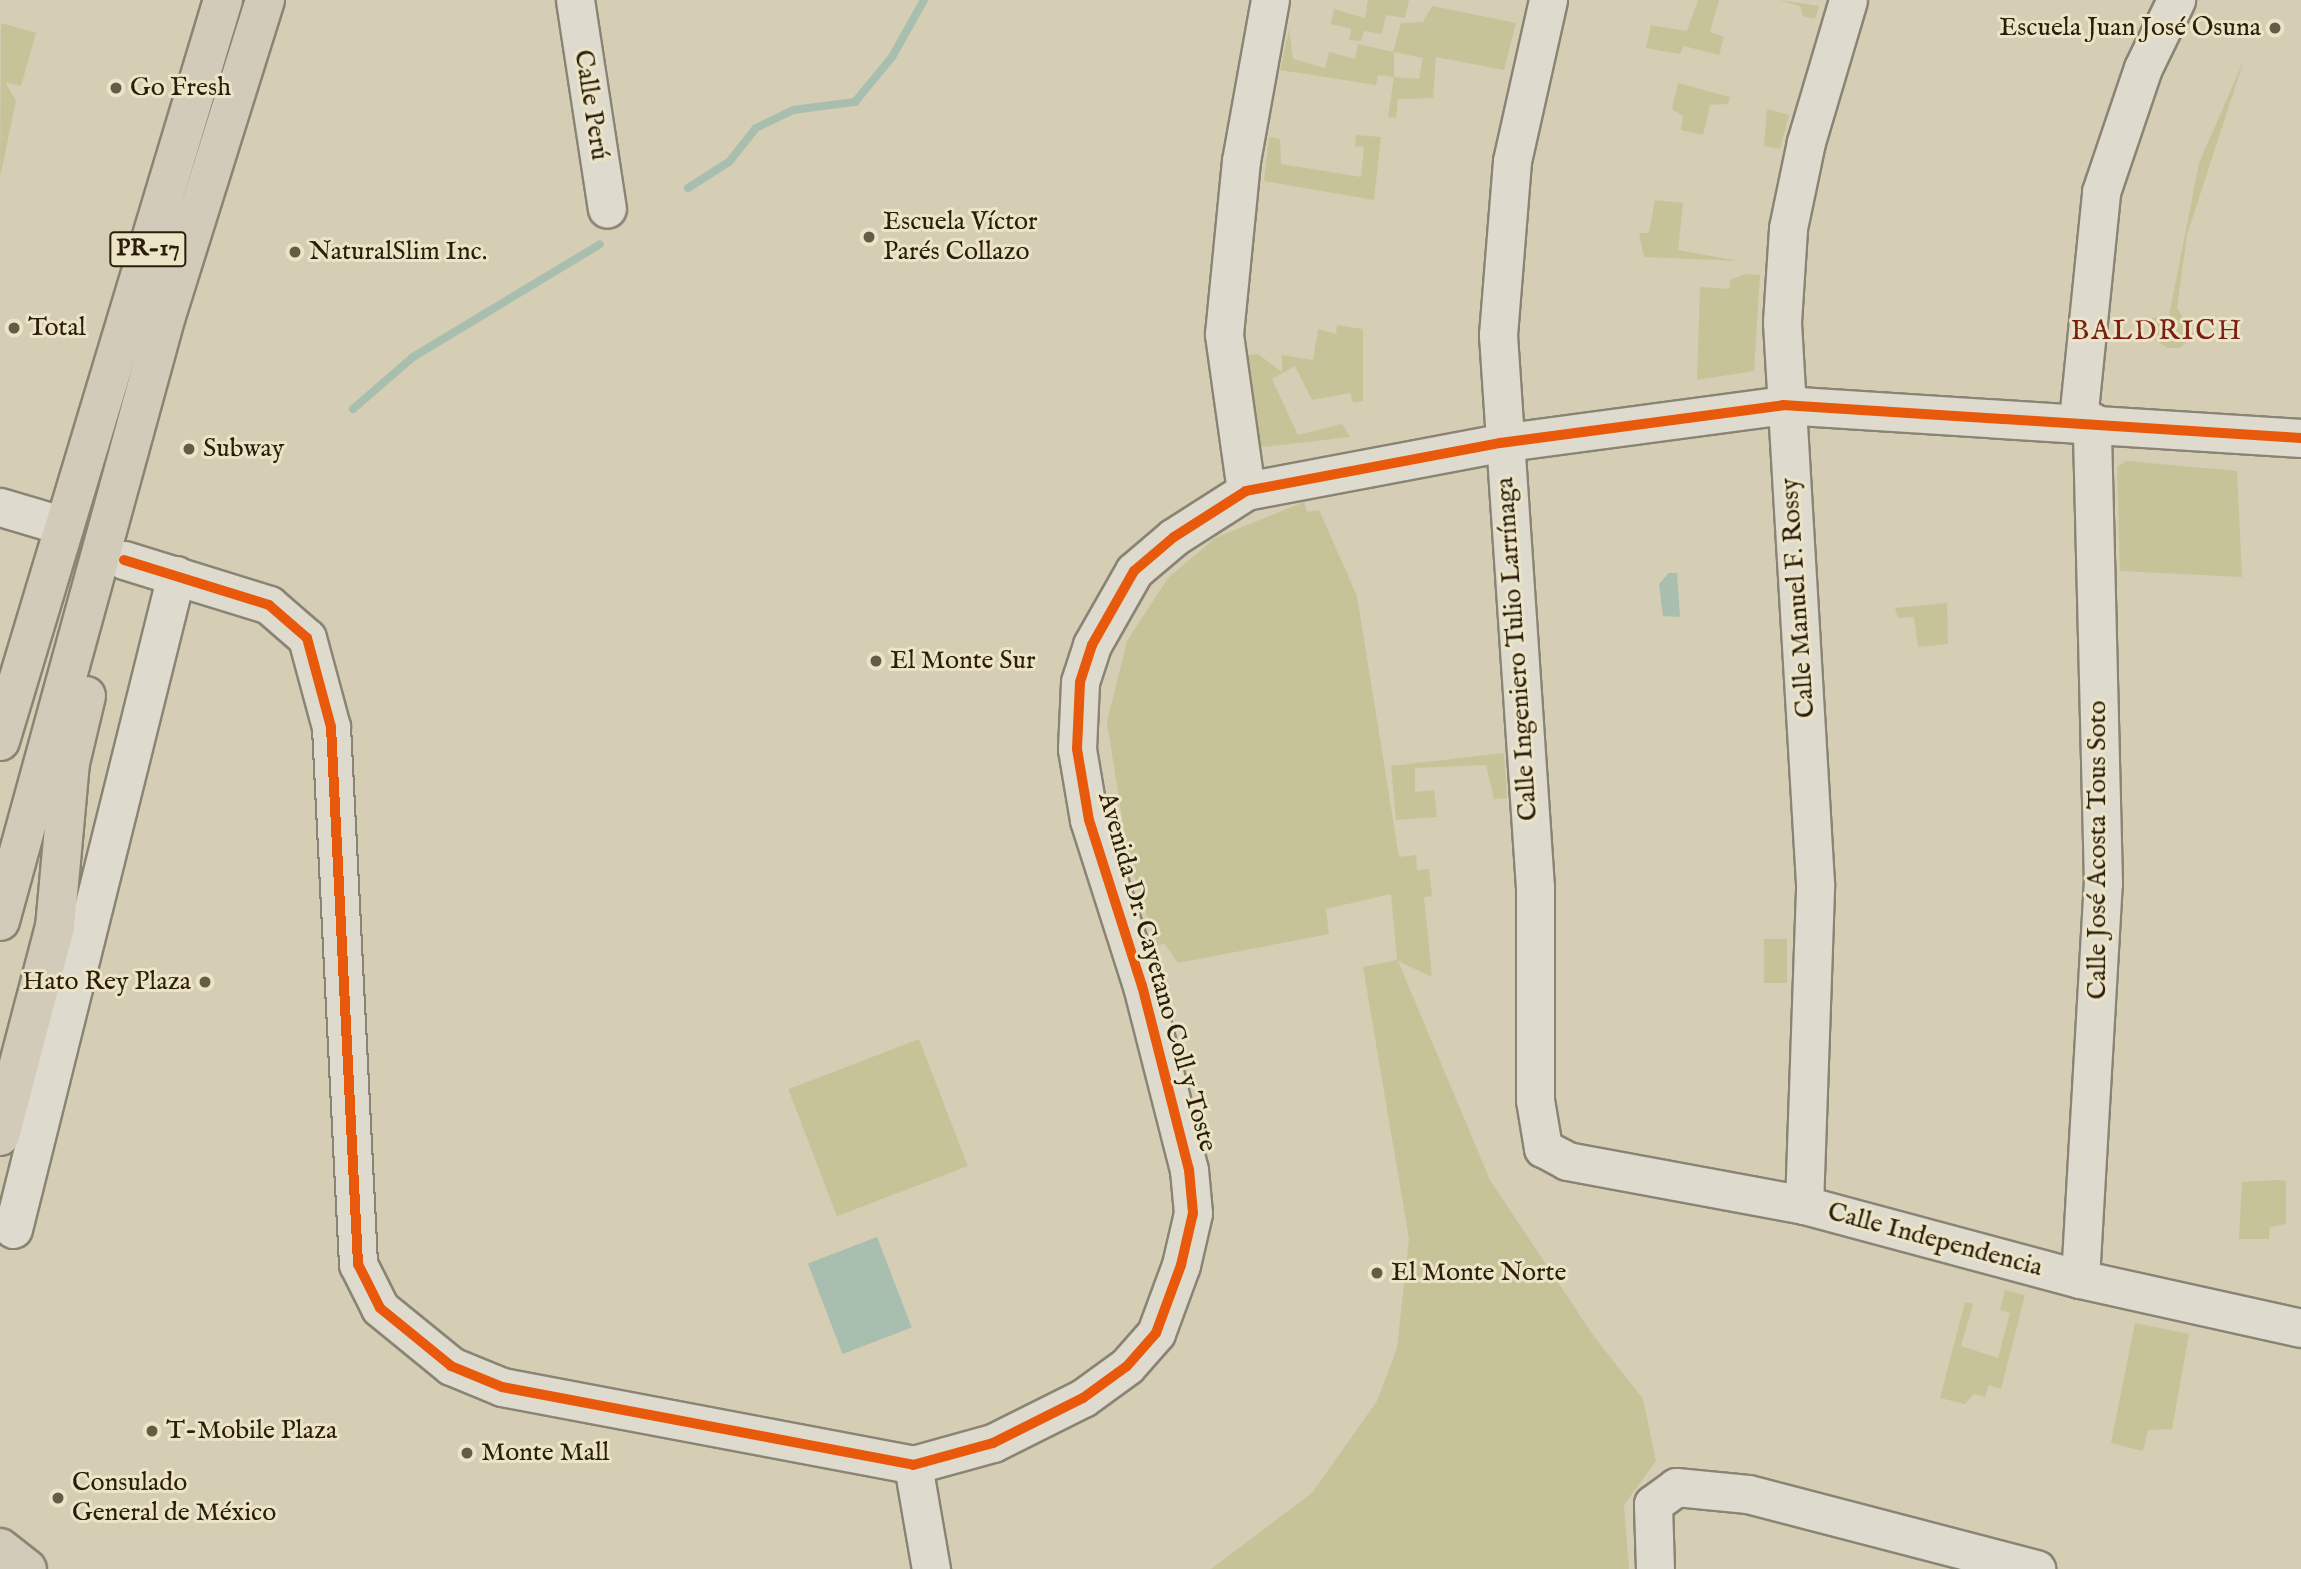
<!DOCTYPE html>
<meta charset="utf-8">
<style>
body{margin:0}
#map{position:relative;width:2301px;height:1569px;overflow:hidden;background:#d5cdb4;font-family:"IM FELL English",serif}
div>[style]{position:absolute}
.green>*{inset:0;background:#c7c398;transform-origin:0 0}
.water>*{inset:0;background:#a8beaf;transform-origin:0 0}
.stream>*{height:8px;margin:-4px;padding:0 4px;transform-origin:4px;border-radius:4px;background:#a8beaf}
.roads{filter:drop-shadow(2px 0 #8a8474) drop-shadow(-2px 0 #8a8474) drop-shadow(0 2px #8a8474) drop-shadow(0 -2px #8a8474)}
.minor>*{height:37px;margin:-18.5px;padding:0 18.5px;transform-origin:18.5px;border-radius:18.5px;background:#dedbce}
.highway>*{height:38px;margin:-19px;padding:0 19px;transform-origin:19px;border-radius:19px;background:#d2cbba}
.cycleway>*{height:10px;margin:-5px;padding:0 5px;transform-origin:5px;border-radius:5px;background:#e8590c}
.dots>*{width:19px;height:19px;translate:-50% -50%;box-sizing:border-box;border:4px solid #ece4c6;border-radius:50%}
span{translate:-50% -50%;white-space:nowrap;text-align:center;line-height:1.15;-webkit-text-stroke:6px #ece4c6;paint-order:stroke}
.shield-label span{padding:2px 5px;background:#ece4c6;border:2px solid;border-radius:5px;-webkit-text-stroke-width:0}
.shield-label{font-size:24px;color:#2b1d0c;font-weight:700}
.poi-label{font-size:26px;color:#2b1d0c}
.right{translate:-100% -50%;text-align:right}
.left{translate:0 -50%;text-align:left}
.street-label{font-size:26px;color:#2b1d0c}
.neighbourhood-label{font-size:28px;color:#7a1f14;letter-spacing:2px}
</style>
<div id="map">
<div class="green">
<div style="clip-path:polygon(1368px 0,1409px 0,1405px 18px,1386px 15px,1382px 34px,1364px 31px,1361px 41px,1349px 40px,1351px 29px,1331px 24px,1334px 9px,1365px 18px)"></div>
<div style="clip-path:polygon(1698px 0,1719px 0,1710px 32px,1724px 37px,1719px 55px,1684px 46px,1680px 54px,1646px 48px,1651px 25px,1687px 31px)"></div>
<div style="clip-path:polygon(1778px 0,1819px 6px,1815px 19px,1803px 16px,1800px 6px)"></div>
<div style="clip-path:polygon(evenodd,1432px 6px,1516px 23px,1504px 70px,1436px 57px,1433px 98px,1398px 99px,1396px 118px,1388px 117px,1394px 77px,1378px 75px,1376px 85px,1280px 70px,1289px 29px,1293px 59px,1325px 68px,1329px 52px,1355px 59px,1358px 44px,1393px 52px,1401px 23px,1423px 22px,1432px 6px,1394px 52px,1423px 58px,1419px 79px,1394px 77px,1394px 52px)"></div>
<div style="clip-path:polygon(1px 23px,36px 33px,21px 86px,5px 82px,16px 101px,0 177px)"></div>
<div style="clip-path:polygon(2244px 60px,2187px 235px,2177px 308px,2194px 334px,2180px 348px,2168px 348px,2152px 338px,2152px 318px,2169px 316px,2199px 163px)"></div>
<div style="clip-path:polygon(1678px 83px,1730px 97px,1728px 104px,1710px 105px,1703px 135px,1681px 130px,1683px 116px,1672px 109px)"></div>
<div style="clip-path:polygon(1767px 109px,1789px 115px,1780px 149px,1764px 146px)"></div>
<div style="clip-path:polygon(1356px 135px,1381px 137px,1374px 200px,1264px 181px,1269px 137px,1280px 139px,1281px 164px,1361px 177px,1364px 147px,1355px 146px)"></div>
<div style="clip-path:polygon(1655px 200px,1683px 203px,1678px 250px,1739px 261px,1644px 257px,1639px 233px,1649px 233px)"></div>
<div style="clip-path:polygon(1745px 274px,1760px 275px,1754px 371px,1697px 380px,1700px 287px,1729px 289px,1730px 280px)"></div>
<div style="clip-path:polygon(1337px 325px,1363px 329px,1363px 401px,1353px 403px,1350px 393px,1312px 400px,1295px 366px,1272px 379px,1298px 435px,1342px 424px,1350px 437px,1255px 448px,1247px 355px,1258px 354px,1282px 372px,1282px 355px,1313px 360px,1318px 329px,1336px 334px)"></div>
<div style="clip-path:polygon(2126px 461px,2237px 471px,2242px 577px,2120px 571px,2117px 467px)"></div>
<div style="clip-path:polygon(1304px 502px,1307px 512px,1319px 510px,1357px 596px,1399px 857px,1416px 855px,1417px 870px,1429px 869px,1432px 896px,1424px 897px,1432px 977px,1398px 961px,1490px 1180px,1593px 1335px,1643px 1399px,1656px 1461px,1624px 1505px,1629px 1569px,1211px 1569px,1312px 1493px,1377px 1401px,1397px 1348px,1409px 1239px,1363px 967px,1397px 960px,1391px 894px,1326px 909px,1329px 934px,1178px 963px,1165px 944px,1156px 945px,1128px 856px,1107px 722px,1127px 641px,1168px 578px,1215px 538px)"></div>
<div style="clip-path:polygon(1947px 603px,1948px 644px,1918px 647px,1914px 617px,1898px 618px,1895px 608px)"></div>
<div style="clip-path:polygon(1504px 753px,1507px 798px,1494px 799px,1486px 765px,1415px 768px,1415px 792px,1434px 790px,1437px 817px,1396px 820px,1391px 766px)"></div>
<div style="left:1764px;top:939px;width:23px;height:44px"></div>
<div style="left:919px;top:1039px;width:136px;height:140px;rotate:69deg"></div>
<div style="clip-path:polygon(2279px 1180px,2286px 1181px,2286px 1224px,2270px 1227px,2269px 1239px,2239px 1239px,2242px 1182px)"></div>
<div style="clip-path:polygon(2005px 1290px,2025px 1295px,2001px 1389px,1989px 1385px,1985px 1397px,1974px 1394px,1965px 1404px,1940px 1398px,1965px 1302px,1973px 1304px,1961px 1346px,1998px 1358px,2010px 1313px,2000px 1310px)"></div>
<div style="clip-path:polygon(2135px 1323px,2189px 1334px,2172px 1429px,2148px 1430px,2143px 1451px,2111px 1443px)"></div>
</div>
<div class="water">
<div style="clip-path:polygon(1669px 573px,1677px 573px,1680px 617px,1663px 616px,1659px 584px)"></div>
<div style="left:877px;top:1237px;width:97px;height:74px;rotate:69deg"></div>
</div>
<div class="stream">
<div style="left:688px;top:188px;width:49px;rotate:-32.4deg"></div>
<div style="left:729px;top:162px;width:43px;rotate:-51.5deg"></div>
<div style="left:756px;top:128px;width:41px;rotate:-25.9deg"></div>
<div style="left:793px;top:110px;width:63px;rotate:-7.4deg"></div>
<div style="left:855px;top:102px;width:58px;rotate:-50.6deg"></div>
<div style="left:892px;top:57px;width:65px;rotate:-60.7deg"></div>
<div style="left:353px;top:409px;width:79px;rotate:-40.9deg"></div>
<div style="left:413px;top:357px;width:218px;rotate:-31.1deg"></div>
</div>
<div class="roads">
<div class="minor">
<div style="left:575px;top:0;width:211px;rotate:81.3deg"></div>
<div style="left:1548px;top:0;width:165px;rotate:102.6deg"></div>
<div style="left:1512px;top:161px;width:175px;rotate:94.6deg"></div>
<div style="left:1498px;top:335px;width:553px;rotate:86.17deg"></div>
<div style="left:1535px;top:887px;width:213px;rotate:90deg"></div>
<div style="left:1535px;top:1100px;width:49px;rotate:80.5deg"></div>
<div style="left:1543px;top:1148px;width:27px;rotate:28deg"></div>
<div style="left:1567px;top:1161px;width:241px;rotate:10.5deg"></div>
<div style="left:1804px;top:1205px;width:286px;rotate:15deg"></div>
<div style="left:2080px;top:1279px;width:226px;rotate:12.5deg"></div>
<div style="left:2078px;top:420px;width:229px;rotate:-84.2deg"></div>
<div style="left:2101px;top:192px;width:131px;rotate:-71.3deg"></div>
<div style="left:2143px;top:68px;width:76px;rotate:-64.1deg"></div>
<div style="left:1246px;top:491px;width:159px;rotate:-98deg"></div>
<div style="left:1224px;top:334px;width:174px;rotate:-84.4deg"></div>
<div style="left:1241px;top:161px;width:164px;rotate:-79.8deg"></div>
<div style="left:0;top:507px;width:67px;rotate:16.5deg"></div>
<div style="left:124px;top:560px;width:152px;rotate:17.2deg"></div>
<div style="left:269px;top:605px;width:50px;rotate:41deg"></div>
<div style="left:307px;top:638px;width:92px;rotate:74.9deg"></div>
<div style="left:331px;top:727px;width:538px;rotate:87.12deg"></div>
<div style="left:358px;top:1264px;width:49px;rotate:63.4deg"></div>
<div style="left:380px;top:1308px;width:92px;rotate:39.2deg"></div>
<div style="left:451px;top:1366px;width:55px;rotate:22.4deg"></div>
<div style="left:502px;top:1387px;width:418px;rotate:10.7deg"></div>
<div style="left:913px;top:1465px;width:83px;rotate:-15.4deg"></div>
<div style="left:993px;top:1443px;width:101px;rotate:-26.6deg"></div>
<div style="left:1083px;top:1398px;width:54px;rotate:-36deg"></div>
<div style="left:1127px;top:1366px;width:44px;rotate:-48.7deg"></div>
<div style="left:1156px;top:1333px;width:72px;rotate:-69.8deg"></div>
<div style="left:1181px;top:1265px;width:53px;rotate:-77deg"></div>
<div style="left:1193px;top:1213px;width:43px;rotate:-95.3deg"></div>
<div style="left:1189px;top:1170px;width:190px;rotate:-104.3deg"></div>
<div style="left:1142px;top:986px;width:174px;rotate:-107.7deg"></div>
<div style="left:1089px;top:820px;width:72px;rotate:-99.6deg"></div>
<div style="left:1077px;top:749px;width:67px;rotate:-87.4deg"></div>
<div style="left:1080px;top:682px;width:39px;rotate:-72deg"></div>
<div style="left:1092px;top:645px;width:85px;rotate:-60.4deg"></div>
<div style="left:1134px;top:571px;width:52px;rotate:-40.4deg"></div>
<div style="left:1174px;top:537px;width:85px;rotate:-32.6deg"></div>
<div style="left:1246px;top:491px;width:258px;rotate:-10.7deg"></div>
<div style="left:1500px;top:443px;width:286px;rotate:-7.6deg"></div>
<div style="left:1783px;top:405px;width:519px;rotate:3.65deg"></div>
<div style="left:1804px;top:1205px;width:322px;rotate:-88deg"></div>
<div style="left:1815px;top:883px;width:562px;rotate:-93.37deg"></div>
<div style="left:1782px;top:322px;width:94px;rotate:-86.3deg"></div>
<div style="left:1788px;top:228px;width:88px;rotate:-78.2deg"></div>
<div style="left:1806px;top:142px;width:148px;rotate:-73.5deg"></div>
<div style="left:13px;top:1229px;width:674px;rotate:-76deg"></div>
<div style="left:2080px;top:1279px;width:397px;rotate:-86.7deg"></div>
<div style="left:2103px;top:883px;width:462px;rotate:-91.4deg"></div>
<div style="left:913px;top:1465px;width:106px;rotate:80.2deg"></div>
<div style="left:1655px;top:1569px;width:65px;rotate:-91.8deg"></div>
<div style="left:1653px;top:1504px;width:29px;rotate:-36deg"></div>
<div style="left:1676px;top:1487px;width:72px;rotate:5.6deg"></div>
<div style="left:1748px;top:1494px;width:298px;rotate:14.6deg"></div>
</div>
<div class="highway">
<div style="left:0;top:741px;width:774px;rotate:-73.25deg"></div>
<div style="left:0;top:921px;width:627px;rotate:-74.66deg"></div>
<div style="left:166px;top:316px;width:331px;rotate:-72.6deg"></div>
<div style="left:0;top:1136px;width:216px;rotate:-75.3deg"></div>
<div style="left:55px;top:927px;width:165px;rotate:-84.8deg"></div>
<div style="left:70px;top:763px;width:69px;rotate:-76.6deg"></div>
<div style="left:0;top:1548px;width:34px;rotate:38deg"></div>
</div>
</div>
<div class="cycleway">
<div style="left:124px;top:560px;width:152px;rotate:17.2deg"></div>
<div style="left:269px;top:605px;width:50px;rotate:41deg"></div>
<div style="left:307px;top:638px;width:92px;rotate:74.9deg"></div>
<div style="left:331px;top:727px;width:538px;rotate:87.12deg"></div>
<div style="left:358px;top:1264px;width:49px;rotate:63.4deg"></div>
<div style="left:380px;top:1308px;width:92px;rotate:39.2deg"></div>
<div style="left:451px;top:1366px;width:55px;rotate:22.4deg"></div>
<div style="left:502px;top:1387px;width:418px;rotate:10.7deg"></div>
<div style="left:913px;top:1465px;width:83px;rotate:-15.4deg"></div>
<div style="left:993px;top:1443px;width:101px;rotate:-26.6deg"></div>
<div style="left:1083px;top:1398px;width:54px;rotate:-36deg"></div>
<div style="left:1127px;top:1366px;width:44px;rotate:-48.7deg"></div>
<div style="left:1156px;top:1333px;width:72px;rotate:-69.8deg"></div>
<div style="left:1181px;top:1265px;width:53px;rotate:-77deg"></div>
<div style="left:1193px;top:1213px;width:43px;rotate:-95.3deg"></div>
<div style="left:1189px;top:1170px;width:190px;rotate:-104.3deg"></div>
<div style="left:1142px;top:986px;width:174px;rotate:-107.7deg"></div>
<div style="left:1089px;top:820px;width:72px;rotate:-99.6deg"></div>
<div style="left:1077px;top:749px;width:67px;rotate:-87.4deg"></div>
<div style="left:1080px;top:682px;width:39px;rotate:-72deg"></div>
<div style="left:1092px;top:645px;width:85px;rotate:-60.4deg"></div>
<div style="left:1134px;top:571px;width:52px;rotate:-40.4deg"></div>
<div style="left:1174px;top:537px;width:85px;rotate:-32.6deg"></div>
<div style="left:1246px;top:491px;width:258px;rotate:-10.7deg"></div>
<div style="left:1500px;top:443px;width:286px;rotate:-7.6deg"></div>
<div style="left:1783px;top:405px;width:519px;rotate:3.65deg"></div>
</div>
<div class="dots">
<div style="left:2275px;top:28px;background:#665b47"></div>
<div style="left:116px;top:88px;background:#665b47"></div>
<div style="left:869px;top:237px;background:#665b47"></div>
<div style="left:295px;top:252px;background:#665b47"></div>
<div style="left:14px;top:328px;background:#665b47"></div>
<div style="left:189px;top:449px;background:#665b47"></div>
<div style="left:876px;top:661px;background:#665b47"></div>
<div style="left:205px;top:982px;background:#665b47"></div>
<div style="left:1377px;top:1273px;background:#665b47"></div>
<div style="left:152px;top:1431px;background:#665b47"></div>
<div style="left:467px;top:1453px;background:#665b47"></div>
<div style="left:58px;top:1498px;background:#665b47"></div>
</div>
<div class="shield-label">
<span style="left:148px;top:249px">PR-17</span>
</div>
<div class="poi-label">
<span class="right" style="left:2261px;top:28px">Escuela Juan José Osuna</span>
<span class="left" style="left:130px;top:88px">Go Fresh</span>
<span class="left" style="left:883px;top:237px">Escuela Víctor<br>Parés Collazo</span>
<span class="left" style="left:309px;top:252px">NaturalSlim Inc.</span>
<span class="left" style="left:28px;top:328px">Total</span>
<span class="left" style="left:203px;top:449px">Subway</span>
<span class="left" style="left:890px;top:661px">El Monte Sur</span>
<span class="right" style="left:191px;top:982px">Hato Rey Plaza</span>
<span class="left" style="left:1391px;top:1273px">El Monte Norte</span>
<span class="left" style="left:166px;top:1431px">T-Mobile Plaza</span>
<span class="left" style="left:481px;top:1453px">Monte Mall</span>
<span class="left" style="left:72px;top:1498px">Consulado<br>General de México</span>
</div>
<div class="street-label">
<span style="left:591px;top:105px;rotate:81deg">Calle Perú</span>
<span style="left:1798px;top:598px;rotate:-94deg">Calle Manuel F. Rossy</span>
<span style="left:1517px;top:649px;rotate:-94deg">Calle Ingeniero Tulio Larrínaga</span>
<span style="left:2098px;top:850px;rotate:-90deg">Calle José Acosta Tous Soto</span>
<span style="left:1157px;top:972px;rotate:74deg">Avenida Dr. Cayetano Coll y Toste</span>
<span style="left:1935px;top:1240px;rotate:15deg">Calle Independencia</span>
</div>
<div class="neighbourhood-label">
<span style="left:2157px;top:332px">BALDRICH</span>
</div>
</div>
